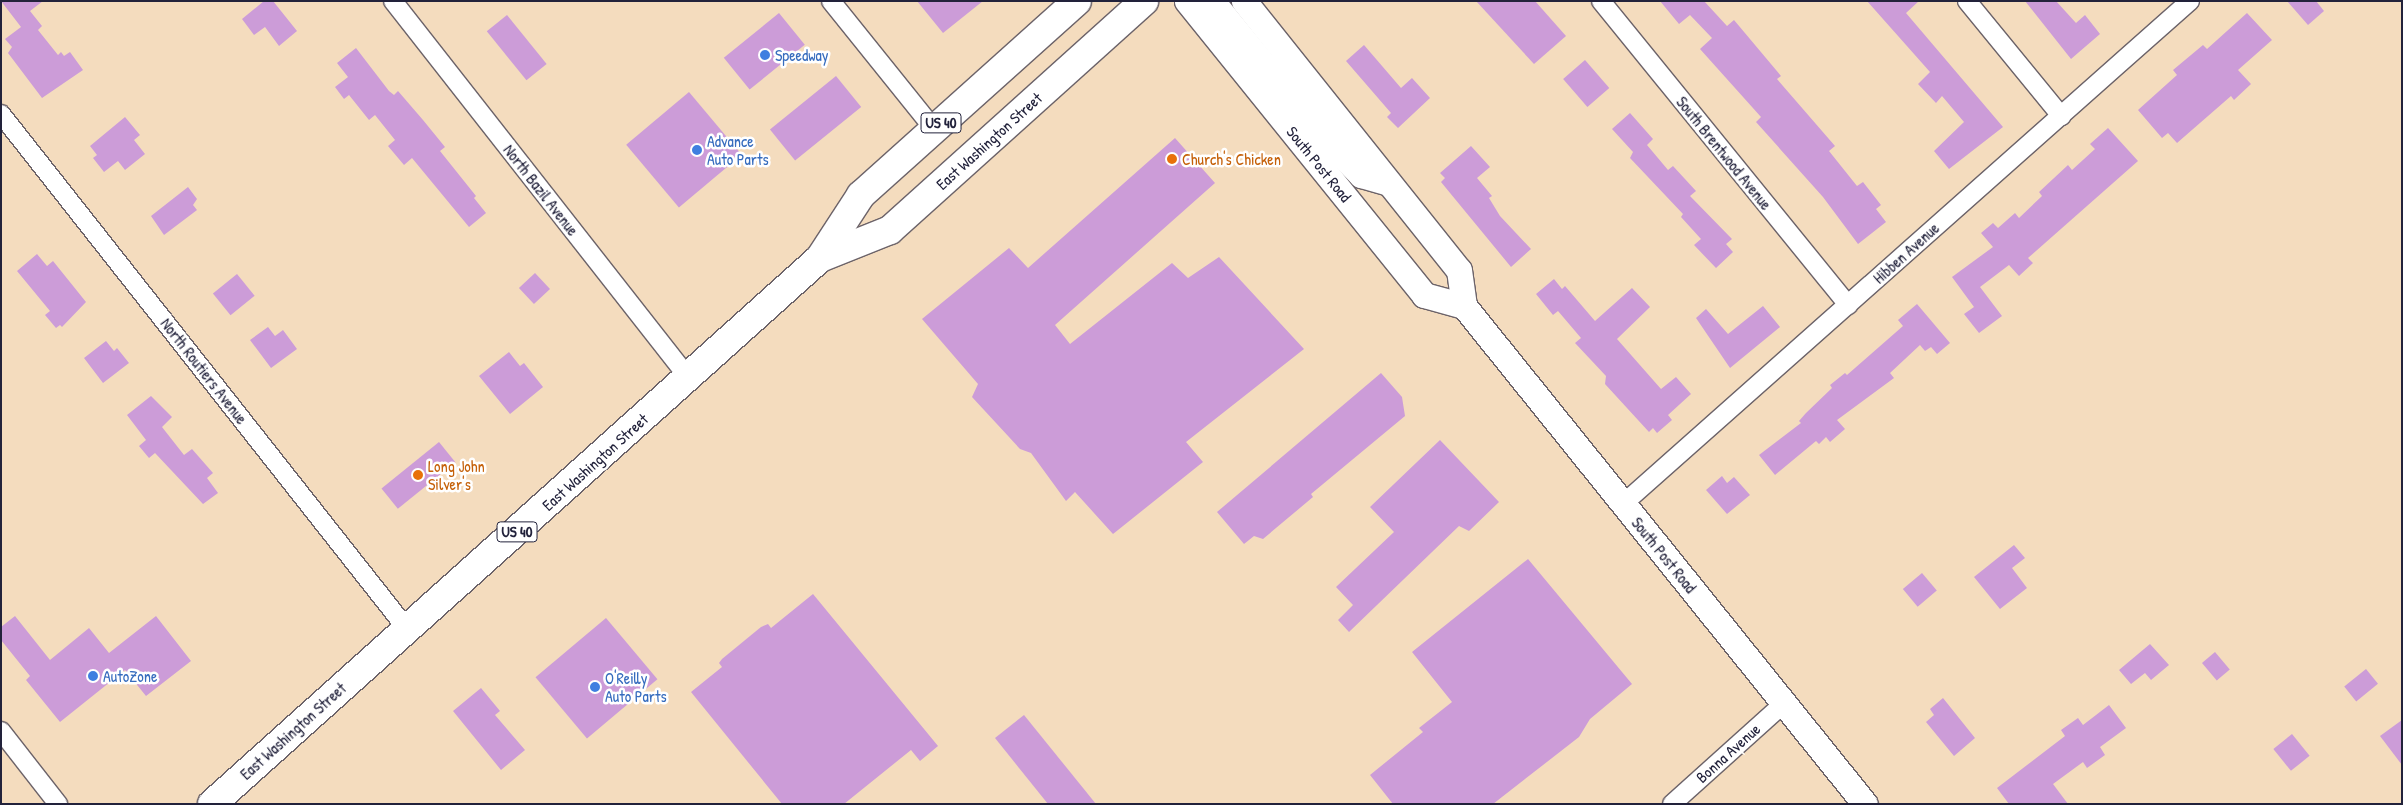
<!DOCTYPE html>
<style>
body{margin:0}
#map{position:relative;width:2403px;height:805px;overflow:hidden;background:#f4dcbe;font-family:"Patrick Hand",sans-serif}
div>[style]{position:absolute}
.building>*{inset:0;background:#cc9cd8;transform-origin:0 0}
.roads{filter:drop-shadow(1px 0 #6c6369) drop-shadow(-1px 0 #6c6369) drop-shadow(0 1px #6c6369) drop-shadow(0 -1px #6c6369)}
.street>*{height:18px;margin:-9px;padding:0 9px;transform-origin:9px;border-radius:9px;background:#fff}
.secondary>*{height:25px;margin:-12.5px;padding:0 12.5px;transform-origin:12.5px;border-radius:12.5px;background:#fff}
.primary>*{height:28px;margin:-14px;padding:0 14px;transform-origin:14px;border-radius:14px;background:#fff}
.dots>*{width:14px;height:14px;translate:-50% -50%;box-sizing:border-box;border:2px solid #fff;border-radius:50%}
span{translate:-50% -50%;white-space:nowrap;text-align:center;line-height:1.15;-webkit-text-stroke:5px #fff;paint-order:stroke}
.shield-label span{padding:1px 4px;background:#fff;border:1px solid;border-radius:4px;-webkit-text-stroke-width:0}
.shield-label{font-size:15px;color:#22223b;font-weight:700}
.shop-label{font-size:16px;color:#366cbe}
.left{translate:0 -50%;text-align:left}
.street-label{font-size:16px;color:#22223b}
.food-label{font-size:16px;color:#c56008}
.frame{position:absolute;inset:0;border:2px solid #22223b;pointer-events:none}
</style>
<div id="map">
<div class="building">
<div style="clip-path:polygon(1px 1px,43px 1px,30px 11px,42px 26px,38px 30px,58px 55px,61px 52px,64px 56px,70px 52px,83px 70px,42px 98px,8px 53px,12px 47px,5px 39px,21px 27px)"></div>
<div style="clip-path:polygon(264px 1px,273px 1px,297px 31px,279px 46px,265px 27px,254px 35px,242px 19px)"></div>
<div style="clip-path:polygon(917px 1px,983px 1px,943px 33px)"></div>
<div style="clip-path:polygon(1476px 1px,1535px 1px,1566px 36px,1534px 64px)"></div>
<div style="clip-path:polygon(1660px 1px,1704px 1px,1727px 26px,1734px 20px,1781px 76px,1777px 79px,1835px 146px,1829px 151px,1857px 186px,1863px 182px,1881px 205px,1876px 209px,1886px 222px,1858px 244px,1823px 197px,1756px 122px,1761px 117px,1700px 49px,1712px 38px,1690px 15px,1679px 24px)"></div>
<div style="clip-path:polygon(1867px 1px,1919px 1px,1906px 13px,2003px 127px,1949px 169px,1934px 151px,1964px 122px,1942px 96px,1936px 103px,1918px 84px,1930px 72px)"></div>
<div style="clip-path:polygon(2025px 1px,2056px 1px,2076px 23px,2085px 15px,2100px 34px,2071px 59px)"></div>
<div style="clip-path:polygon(2287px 1px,2316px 1px,2324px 11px,2308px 25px)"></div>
<div style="left:779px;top:13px;width:41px;height:71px;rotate:51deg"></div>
<div style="clip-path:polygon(2247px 13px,2272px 40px,2238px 70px,2251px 84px,2234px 100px,2231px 96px,2177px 143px,2168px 133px,2162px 138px,2138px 110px,2177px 75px,2173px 70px,2203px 45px,2207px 49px)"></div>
<div style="left:507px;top:15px;width:63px;height:26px;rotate:51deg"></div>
<div style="clip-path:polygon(1364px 45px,1401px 88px,1412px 78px,1430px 98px,1398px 128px,1387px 117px,1391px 113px,1346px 61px)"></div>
<div style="clip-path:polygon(356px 48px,389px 91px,394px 95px,398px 91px,423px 120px,445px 147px,440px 151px,476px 196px,474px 198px,486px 213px,469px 227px,412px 158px,404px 165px,388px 146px,395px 140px,375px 115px,369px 120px,349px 95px,344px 99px,335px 87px,348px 77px,337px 63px)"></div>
<div style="left:1585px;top:60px;width:37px;height:29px;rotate:49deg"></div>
<div style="left:836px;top:76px;width:40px;height:85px;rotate:51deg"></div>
<div style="left:689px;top:92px;width:82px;height:82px;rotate:50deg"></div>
<div style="clip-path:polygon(1630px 113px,1653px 139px,1647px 145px,1668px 170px,1673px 166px,1696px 191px,1690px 196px,1732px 239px,1726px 244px,1733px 252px,1716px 268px,1694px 245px,1701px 239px,1681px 217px,1683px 214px,1630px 158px,1633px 152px,1612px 129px)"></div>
<div style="clip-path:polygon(125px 117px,140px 135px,134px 140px,145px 154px,125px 170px,118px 161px,104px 172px,93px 158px,97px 155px,90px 146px)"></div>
<div style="clip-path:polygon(2108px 128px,2138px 161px,2028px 258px,2033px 263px,2019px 276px,2009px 265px,1980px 287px,2002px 316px,1979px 333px,1964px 314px,1974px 307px,1952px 277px,1993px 247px,1981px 233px,1993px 223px,1998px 228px,2015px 213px,2019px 218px,2042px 196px,2039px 192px,2068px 165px,2072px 170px,2095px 149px,2090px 144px)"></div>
<div style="clip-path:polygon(1175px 138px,1215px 183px,1055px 325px,1070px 344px,1172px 263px,1188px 278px,1219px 257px,1304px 349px,1186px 442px,1203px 462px,1113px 534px,1075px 492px,1066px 501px,1031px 453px,1020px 449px,972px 397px,978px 384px,922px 319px,1009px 248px,1028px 268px)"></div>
<div style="clip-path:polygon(1471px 146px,1490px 167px,1477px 178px,1492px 196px,1489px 198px,1500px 216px,1531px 249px,1511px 267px,1441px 182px,1445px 178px,1440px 173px)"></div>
<div style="clip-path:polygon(188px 187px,197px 199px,193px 205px,197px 210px,164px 235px,151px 216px)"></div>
<div style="clip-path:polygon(37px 254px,47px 266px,53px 261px,86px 302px,62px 327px,60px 325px,56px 328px,45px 315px,50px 311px,17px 271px)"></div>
<div style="left:535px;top:273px;width:22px;height:22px;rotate:47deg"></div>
<div style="left:237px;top:274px;width:28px;height:31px;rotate:51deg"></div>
<div style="clip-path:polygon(1554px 279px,1562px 289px,1565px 286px,1595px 321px,1632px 288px,1650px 307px,1617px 339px,1661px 389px,1676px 377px,1691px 394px,1668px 415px,1672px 420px,1657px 433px,1653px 428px,1649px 432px,1605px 384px,1606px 376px,1575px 343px,1581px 338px,1558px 311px,1553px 315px,1536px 294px)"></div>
<div style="clip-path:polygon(1917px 304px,1950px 343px,1937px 354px,1931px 347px,1925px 351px,1920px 345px,1890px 373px,1894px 378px,1837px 420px,1845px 429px,1830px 442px,1826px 437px,1819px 444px,1816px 441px,1775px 475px,1759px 455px,1801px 423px,1799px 421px,1806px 413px,1832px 388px,1830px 385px,1845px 373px,1847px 375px,1903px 326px,1898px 320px)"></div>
<div style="clip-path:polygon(1763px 306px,1780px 327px,1730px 368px,1696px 318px,1706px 309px,1728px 334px)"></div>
<div style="clip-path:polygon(268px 327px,275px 336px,283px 330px,297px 349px,271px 368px,250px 340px)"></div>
<div style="clip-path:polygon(106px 341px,114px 351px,117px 348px,129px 363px,103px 383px,84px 358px)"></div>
<div style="clip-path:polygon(509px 352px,520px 366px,524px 363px,543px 387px,510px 414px,479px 376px)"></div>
<div style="clip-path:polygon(1381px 373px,1402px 397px,1405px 416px,1311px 494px,1313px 497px,1263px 539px,1254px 536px,1244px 544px,1217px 512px)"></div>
<div style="clip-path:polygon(151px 396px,172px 417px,162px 427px,184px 455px,192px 449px,213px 473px,207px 478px,218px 493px,203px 504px,155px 453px,149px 458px,139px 446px,146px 440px,127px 415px)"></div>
<div style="clip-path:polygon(1440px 440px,1499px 502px,1469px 531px,1459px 526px,1349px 632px,1338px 620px,1353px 605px,1336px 587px,1394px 532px,1370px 507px)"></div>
<div style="left:439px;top:442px;width:26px;height:74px;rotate:51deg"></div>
<div style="clip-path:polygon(1722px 476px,1727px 483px,1734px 477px,1750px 495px,1727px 514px,1706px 490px)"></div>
<div style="clip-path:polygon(2014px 545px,2025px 558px,2012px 568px,2027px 588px,2000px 609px,1974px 577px)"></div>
<div style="clip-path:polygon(1528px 559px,1632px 684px,1590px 719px,1579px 737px,1493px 804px,1393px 804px,1370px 775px,1423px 732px,1419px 728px,1452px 702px,1412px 652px)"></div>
<div style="left:1922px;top:573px;width:23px;height:25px;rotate:50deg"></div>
<div style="clip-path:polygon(813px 594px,938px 746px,920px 761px,911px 750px,844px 804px,782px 804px,691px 692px,722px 667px,719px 663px,722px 659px,761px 627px,768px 624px,771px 628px)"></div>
<div style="clip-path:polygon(15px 616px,50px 660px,89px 628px,109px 653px,156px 616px,191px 661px,146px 696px,125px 670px,60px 722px,26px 680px,30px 676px,1px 640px,1px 627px)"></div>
<div style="left:606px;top:618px;width:80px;height:92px;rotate:50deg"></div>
<div style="clip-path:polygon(2150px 644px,2169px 665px,2151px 680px,2145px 673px,2131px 684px,2119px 670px)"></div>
<div style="left:2215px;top:652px;width:23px;height:17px;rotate:50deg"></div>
<div style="left:2366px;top:669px;width:19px;height:28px;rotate:51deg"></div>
<div style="clip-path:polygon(481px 688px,500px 711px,495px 715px,525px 750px,501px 770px,453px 711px)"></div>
<div style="clip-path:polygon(1943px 698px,1975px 738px,1954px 756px,1926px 722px,1934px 715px,1930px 709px)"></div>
<div style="clip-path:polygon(2109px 705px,2126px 728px,2100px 747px,2105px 755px,2087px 768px,2083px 762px,2053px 784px,2068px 804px,2009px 804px,1997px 788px,2065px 736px,2061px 730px,2078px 718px,2083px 725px)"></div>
<div style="clip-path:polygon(1024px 715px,1096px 804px,1048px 804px,995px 738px)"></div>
<div style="clip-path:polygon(2402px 720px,2402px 765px,2380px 736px)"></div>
<div style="left:2292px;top:734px;width:28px;height:24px;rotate:51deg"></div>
</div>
<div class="roads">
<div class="street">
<div style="left:393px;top:1px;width:480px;rotate:51.9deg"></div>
<div style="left:831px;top:1px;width:164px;rotate:51.2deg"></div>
<div style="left:1601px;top:1px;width:392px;rotate:50.9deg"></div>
<div style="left:1967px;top:1px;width:149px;rotate:50.7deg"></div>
<div style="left:1px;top:114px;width:656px;rotate:51.75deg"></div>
<div style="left:1623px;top:504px;width:758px;rotate:-41.58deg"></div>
<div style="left:1px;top:731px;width:93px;rotate:52deg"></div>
<div style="left:1672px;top:804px;width:151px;rotate:-42deg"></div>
</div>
<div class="secondary">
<div style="left:1187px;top:1px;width:378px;rotate:51.1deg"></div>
<div style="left:1424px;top:295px;width:41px;rotate:15.4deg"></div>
<div style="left:1212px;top:1px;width:168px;rotate:50.8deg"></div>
<div style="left:1318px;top:131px;width:62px;rotate:45.7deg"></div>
<div style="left:1361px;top:175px;width:29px;rotate:16deg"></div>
<div style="left:1244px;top:1px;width:344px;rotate:51.4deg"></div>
<div style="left:1459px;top:270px;width:36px;rotate:82deg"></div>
<div style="left:1464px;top:306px;width:639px;rotate:51.16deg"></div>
</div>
<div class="primary">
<div style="left:820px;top:258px;width:75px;rotate:-21.8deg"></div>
<div style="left:890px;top:230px;width:342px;rotate:-42deg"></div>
<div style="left:212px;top:804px;width:817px;rotate:-41.92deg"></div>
<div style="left:820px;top:258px;width:75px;rotate:-56.9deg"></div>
<div style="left:861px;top:195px;width:290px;rotate:-41.9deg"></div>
</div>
</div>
<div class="dots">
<div style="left:765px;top:55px;background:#3f7fe0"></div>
<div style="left:697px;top:150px;background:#3f7fe0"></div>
<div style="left:1172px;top:159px;background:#e8710a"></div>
<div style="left:418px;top:475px;background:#e8710a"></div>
<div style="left:93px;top:676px;background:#3f7fe0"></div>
<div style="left:595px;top:687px;background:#3f7fe0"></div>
</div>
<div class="shield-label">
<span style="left:941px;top:123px">US 40</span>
<span style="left:517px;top:532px">US 40</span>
</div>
<div class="shop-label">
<span class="left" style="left:775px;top:55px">Speedway</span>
<span class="left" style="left:707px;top:150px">Advance<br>Auto Parts</span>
<span class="left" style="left:103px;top:676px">AutoZone</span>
<span class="left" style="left:605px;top:687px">O'Reilly<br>Auto Parts</span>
</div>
<div class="street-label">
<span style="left:989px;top:141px;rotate:-42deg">East Washington Street</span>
<span style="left:1724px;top:153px;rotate:51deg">South Brentwood Avenue</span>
<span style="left:1319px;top:164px;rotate:51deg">South Post Road</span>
<span style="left:541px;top:190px;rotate:52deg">North Bazil Avenue</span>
<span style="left:1906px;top:253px;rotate:-42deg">Hibben Avenue</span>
<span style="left:204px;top:371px;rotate:52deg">North Routiers Avenue</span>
<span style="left:595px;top:462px;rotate:-42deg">East Washington Street</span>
<span style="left:1664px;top:555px;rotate:51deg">South Post Road</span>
<span style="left:293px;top:731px;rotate:-42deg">East Washington Street</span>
<span style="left:1728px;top:753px;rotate:-42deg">Bonna Avenue</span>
</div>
<div class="food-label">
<span class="left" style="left:1182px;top:159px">Church's Chicken</span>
<span class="left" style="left:428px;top:475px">Long John<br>Silver's</span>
</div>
<div class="frame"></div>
</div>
